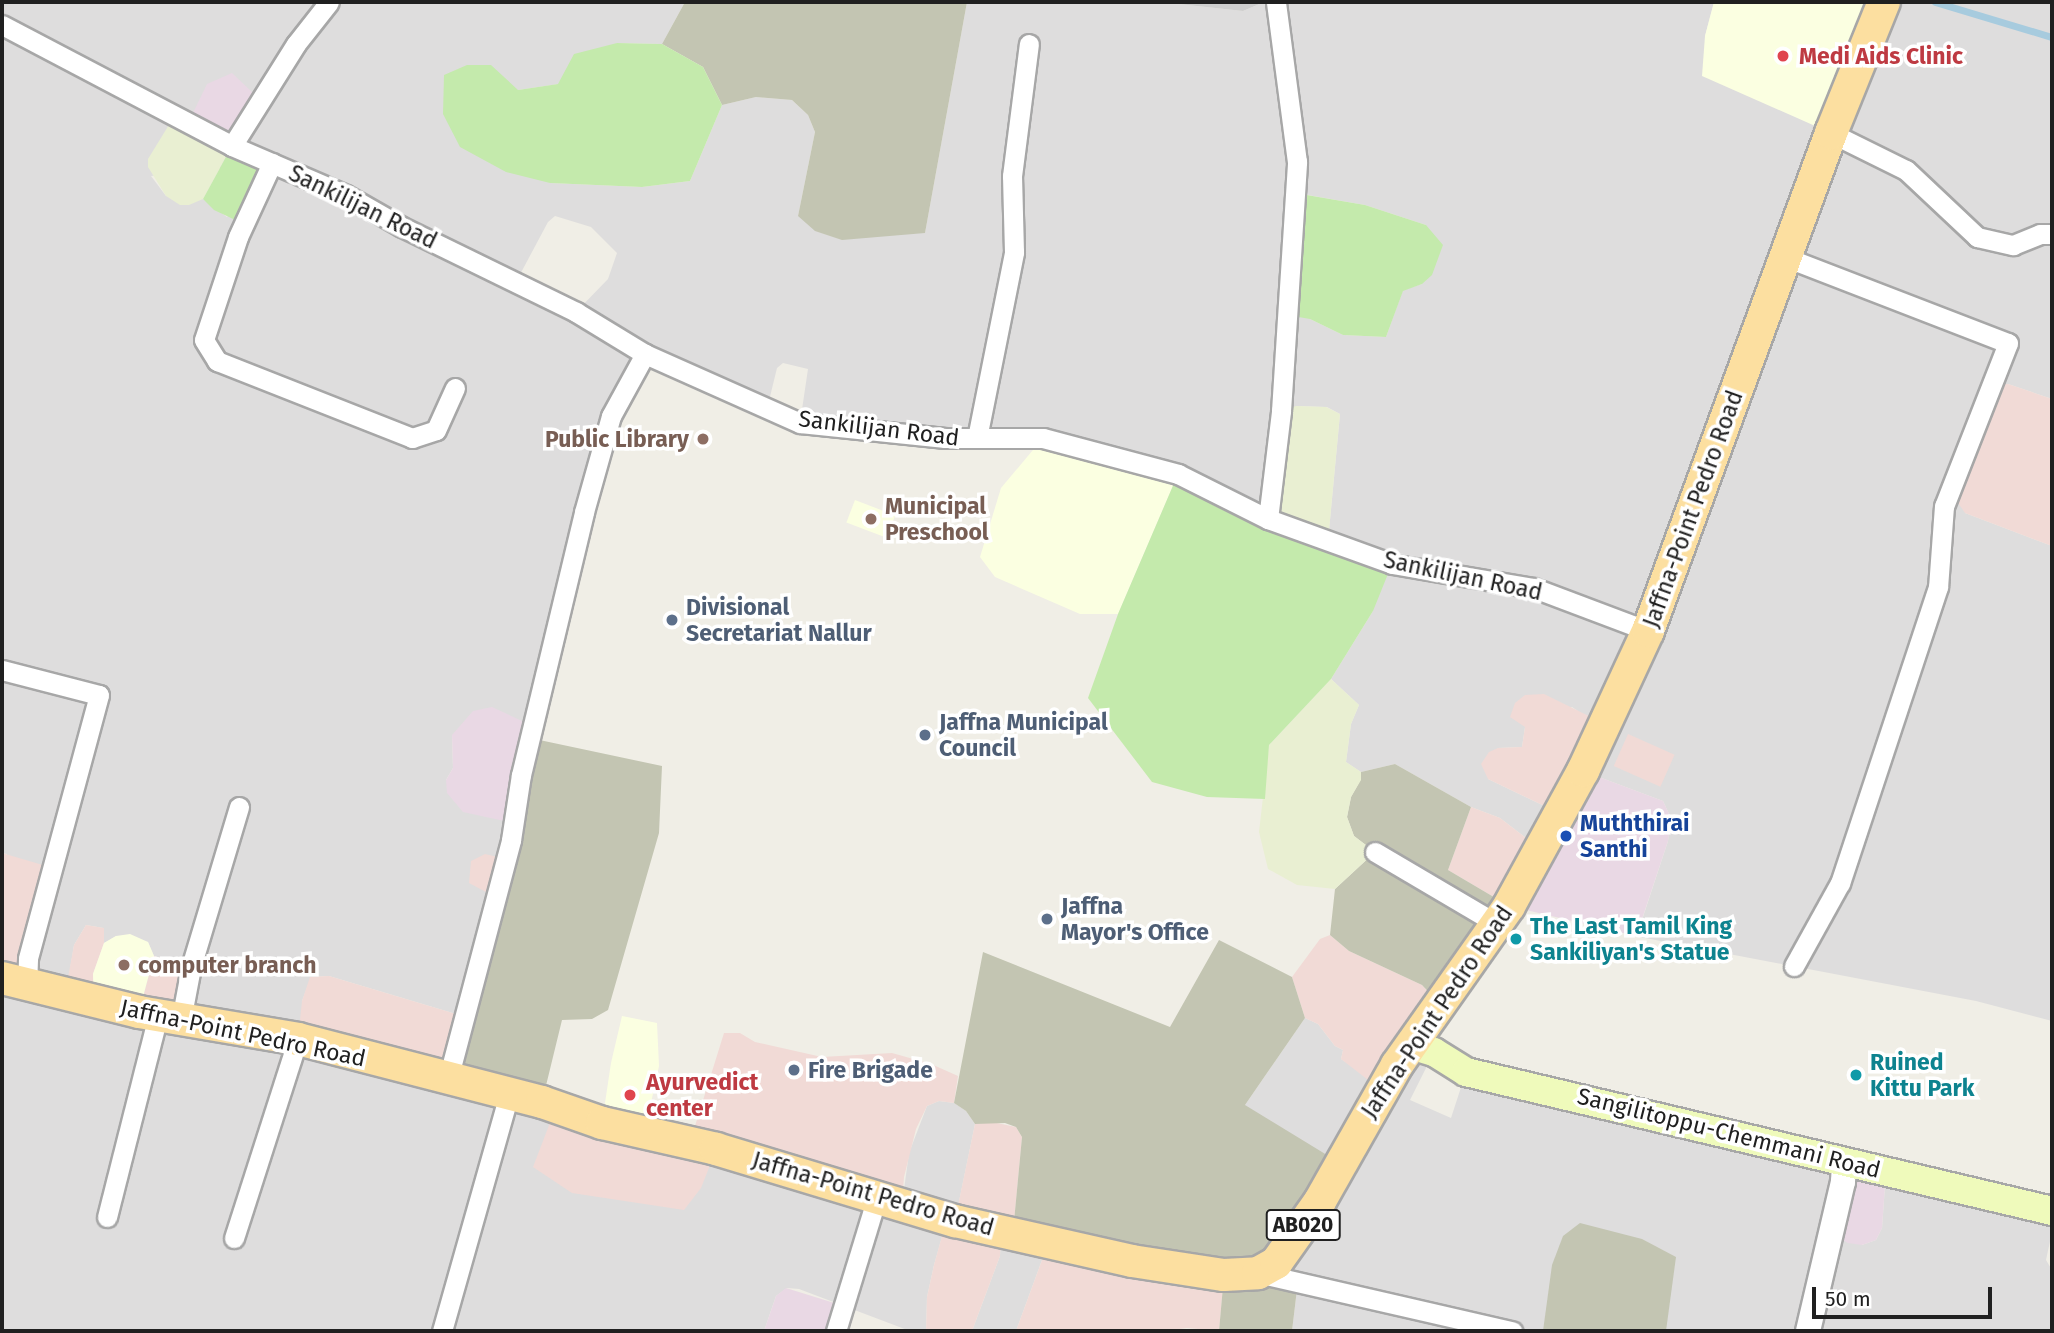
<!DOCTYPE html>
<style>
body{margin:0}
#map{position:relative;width:2054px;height:1333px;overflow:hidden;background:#f0eee6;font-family:"Fira Sans",sans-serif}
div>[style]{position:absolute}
.residential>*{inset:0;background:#dedddd}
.commercial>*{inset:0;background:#f1dad6;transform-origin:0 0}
.industrial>*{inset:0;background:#e9d8e4}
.education>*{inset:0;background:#fbffe1;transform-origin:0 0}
.religious>*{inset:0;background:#cecece}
.construction>*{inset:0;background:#c3c5b2}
.farmland>*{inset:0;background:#e9efd2}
.grass>*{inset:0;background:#c4eaac}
.stream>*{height:7px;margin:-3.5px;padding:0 3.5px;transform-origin:3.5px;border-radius:3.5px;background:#a7cbde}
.roads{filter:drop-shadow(2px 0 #a7a7a7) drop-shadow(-2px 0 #a7a7a7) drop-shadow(0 2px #a7a7a7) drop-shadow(0 -2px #a7a7a7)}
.minor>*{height:19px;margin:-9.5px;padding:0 9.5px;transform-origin:9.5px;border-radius:9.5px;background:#fff}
.tertiary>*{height:24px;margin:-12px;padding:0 12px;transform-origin:12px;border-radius:12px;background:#fff}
.secondary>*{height:28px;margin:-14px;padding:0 14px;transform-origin:14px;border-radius:14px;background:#effabb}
.primary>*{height:32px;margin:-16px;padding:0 16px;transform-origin:16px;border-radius:16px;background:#fcdfa0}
.dots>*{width:19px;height:19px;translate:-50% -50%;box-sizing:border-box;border:4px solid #fff;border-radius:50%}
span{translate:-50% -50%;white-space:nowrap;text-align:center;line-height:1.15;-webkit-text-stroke:7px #fff;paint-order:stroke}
.shield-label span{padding:2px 5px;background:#fff;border:2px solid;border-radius:5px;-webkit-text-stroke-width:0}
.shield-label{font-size:21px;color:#202020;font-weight:700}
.health-label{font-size:23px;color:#be3a42;font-weight:700}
.left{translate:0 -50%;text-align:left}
.street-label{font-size:23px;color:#202020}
.education-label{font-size:23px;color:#785e54;font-weight:700}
.right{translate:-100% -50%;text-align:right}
.service-label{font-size:23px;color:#4e5e75;font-weight:700}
.transit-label{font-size:23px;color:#164399;font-weight:700}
.culture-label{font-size:23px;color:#0d838f;font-weight:700}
.frame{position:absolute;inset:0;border:4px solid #202020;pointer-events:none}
.scale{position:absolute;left:1812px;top:1287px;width:180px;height:32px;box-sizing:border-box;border:4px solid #202020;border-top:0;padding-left:9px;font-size:21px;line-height:24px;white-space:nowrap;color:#202020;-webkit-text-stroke:5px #fff;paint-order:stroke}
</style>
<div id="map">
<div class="residential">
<div style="clip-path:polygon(evenodd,2px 2px,685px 2px,662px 44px,617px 43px,559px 84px,518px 90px,550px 183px,642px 187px,690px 181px,722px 105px,756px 97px,792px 100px,808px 115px,815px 132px,798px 216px,925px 233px,967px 2px,1160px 2px,1243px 11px,1264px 2px,1714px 2px,1705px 36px,1884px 2px,2052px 2px,2052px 399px,2008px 384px,1965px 513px,2052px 546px,2052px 1021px,1976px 1001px,1640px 937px,1640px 926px,1668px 841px,1671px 818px,1663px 801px,1583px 771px,1588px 718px,1572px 707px,1525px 727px,1522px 747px,1498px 748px,1488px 779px,1559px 813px,1539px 848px,1500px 818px,1471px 807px,1395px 764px,1361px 772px,1346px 762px,1351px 724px,1359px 705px,1331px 679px,1373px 611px,1328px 541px,1340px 414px,1327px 407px,1296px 406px,1268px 519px,1043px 438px,800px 423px,808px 369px,783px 363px,777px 368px,767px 409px,645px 354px,611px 416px,533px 726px,452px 735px,453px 768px,446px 780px,513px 823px,498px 890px,456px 1014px,329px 976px,311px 977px,302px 1001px,716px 1149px,902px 1204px,909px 1153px,927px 1106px,939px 1101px,954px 1103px,966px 1111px,975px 1124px,955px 1221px,947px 1219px,934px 1265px,927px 1297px,926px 1331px,910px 1331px,799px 1289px,787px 1288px,776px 1296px,764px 1331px,2px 1331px,2px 978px,7px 854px,2px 853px,2px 2px,272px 163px,227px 217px,203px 199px,166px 196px,151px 176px,272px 163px,2px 2px,1296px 193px,1365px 205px,1426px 225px,1422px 284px,1403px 290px,1386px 337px,1343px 335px,1310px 319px,1296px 193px,2px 2px,555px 216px,591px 227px,617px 253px,608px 279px,576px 312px,516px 282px,548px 222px,555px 216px,2px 2px,86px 925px,103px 928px,104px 943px,116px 936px,148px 942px,154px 956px,191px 967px,66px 994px,74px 945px,86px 925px)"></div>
<div style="clip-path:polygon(1305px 1018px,1318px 1024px,1335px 1046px,1343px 1050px,1341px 1059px,1355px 1068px,1397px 1065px,1434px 1052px,1410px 1100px,1451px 1118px,1466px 1072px,1843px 1163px,1862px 1245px,1876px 1240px,1882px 1228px,1886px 1171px,2052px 1211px,2052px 1232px,2046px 1260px,2052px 1270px,2052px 1331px,1507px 1331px,1470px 1320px,1467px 1331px,1292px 1331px,1298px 1281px,1274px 1277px,1245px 1105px)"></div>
<div style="clip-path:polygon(1001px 1231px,1049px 1241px,1016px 1331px,972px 1331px,1000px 1256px)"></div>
</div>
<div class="commercial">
<div style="clip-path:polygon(2008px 384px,2052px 399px,2052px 546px,1965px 513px,1956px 500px,1991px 385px)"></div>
<div style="clip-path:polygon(1544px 694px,1605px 724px,1559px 813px,1488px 779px,1481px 764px,1489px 752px,1498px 748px,1522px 747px,1525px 727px,1510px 717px,1515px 703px,1525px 695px)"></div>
<div style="left:1628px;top:734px;width:51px;height:35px;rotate:24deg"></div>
<div style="clip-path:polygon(1471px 807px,1500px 818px,1539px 848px,1509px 906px,1448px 870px)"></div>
<div style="clip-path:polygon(2px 853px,53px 868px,28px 959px,2px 978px)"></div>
<div style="clip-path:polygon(485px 854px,506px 859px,498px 890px,486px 892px,469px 883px,471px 861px)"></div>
<div style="clip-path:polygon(86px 925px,104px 928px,104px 943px,93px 974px,94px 1001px,65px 994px,74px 945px)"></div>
<div style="clip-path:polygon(1330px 935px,1349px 951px,1422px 985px,1440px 1004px,1381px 1090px,1341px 1059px,1343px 1050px,1335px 1046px,1318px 1024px,1305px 1018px,1292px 977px,1320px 939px)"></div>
<div style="clip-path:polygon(154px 956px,191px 967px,181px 1020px,139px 1012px)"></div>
<div style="clip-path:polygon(329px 976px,456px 1014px,448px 1079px,298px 1039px,302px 1001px,310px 977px)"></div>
<div style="clip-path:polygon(724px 1033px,740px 1033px,755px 1042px,822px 1057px,892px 1053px,931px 1064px,958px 1076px,954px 1103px,939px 1101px,927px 1106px,916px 1129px,904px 1177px,902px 1204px,716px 1150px,701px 1188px,684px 1210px,572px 1193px,533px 1167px,556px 1107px,690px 1142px)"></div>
<div style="clip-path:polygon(992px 1122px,1016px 1127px,1022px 1137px,1013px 1232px,1001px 1231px,1000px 1256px,972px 1331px,926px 1331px,927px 1297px,934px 1265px,947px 1218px,955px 1220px,975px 1124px)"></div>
<div style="clip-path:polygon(1049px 1241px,1224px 1275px,1219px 1331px,1187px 1328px,1164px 1331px,1016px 1331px)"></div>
</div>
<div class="industrial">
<div style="clip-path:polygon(232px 73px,252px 92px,259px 94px,232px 146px,192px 115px,207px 84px)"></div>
<div style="clip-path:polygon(492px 707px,533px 726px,513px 823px,463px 812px,447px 793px,446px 780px,453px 768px,452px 735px,473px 711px)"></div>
<div style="clip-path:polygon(1583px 771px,1663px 801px,1671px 818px,1668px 841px,1640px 925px,1640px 937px,1509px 906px)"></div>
<div style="clip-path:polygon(1844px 1164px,1886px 1171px,1882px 1228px,1876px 1240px,1862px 1245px,1848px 1243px,1832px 1234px)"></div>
<div style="clip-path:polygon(786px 1288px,844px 1306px,836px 1331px,764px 1331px,776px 1296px)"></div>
</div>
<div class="education">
<div style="clip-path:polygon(1714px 2px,1884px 2px,1831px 133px,1702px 76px,1705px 36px)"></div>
<div style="clip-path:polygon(1043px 438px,1178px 474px,1118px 614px,1080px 614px,995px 577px,980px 557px,1001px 488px)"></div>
<div style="left:855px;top:500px;width:43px;height:24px;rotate:21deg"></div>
<div style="clip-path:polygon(130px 934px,148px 942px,154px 956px,139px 1012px,94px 1001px,93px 974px,104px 943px,116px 936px)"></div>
<div style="clip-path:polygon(622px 1016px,657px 1023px,659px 1066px,645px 1130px,602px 1123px,611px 1063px)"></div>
</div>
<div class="religious">
<div style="clip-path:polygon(1160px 2px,1264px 2px,1243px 11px)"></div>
</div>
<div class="construction">
<div style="clip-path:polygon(685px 2px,967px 2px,925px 233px,842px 240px,815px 231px,798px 216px,815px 132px,808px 115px,792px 100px,756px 97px,722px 105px,703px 67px,662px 44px)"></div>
<div style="clip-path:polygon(530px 738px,662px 766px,659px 833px,608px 1010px,592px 1019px,562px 1020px,542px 1102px,448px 1079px)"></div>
<div style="clip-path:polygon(1395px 764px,1471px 807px,1448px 870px,1509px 906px,1440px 1004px,1422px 985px,1349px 951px,1330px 935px,1335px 889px,1375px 852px,1354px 836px,1347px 817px,1351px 797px,1361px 779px,1361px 772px)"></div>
<div style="clip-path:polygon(1219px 940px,1292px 977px,1305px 1018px,1245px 1105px,1340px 1163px,1276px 1263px,1298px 1281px,1292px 1331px,1219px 1331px,1224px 1275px,1013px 1232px,1022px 1137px,1016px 1127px,1005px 1123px,975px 1124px,966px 1111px,954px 1103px,983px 952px,1170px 1027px)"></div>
<div style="clip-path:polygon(1580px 1223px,1642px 1239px,1676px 1257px,1666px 1331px,1543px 1331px,1552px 1265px,1563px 1236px)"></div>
</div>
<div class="farmland">
<div style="clip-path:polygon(175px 115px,232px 146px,203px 199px,189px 205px,180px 205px,166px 196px,148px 167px,148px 159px)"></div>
<div style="clip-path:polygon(1296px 406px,1326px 407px,1340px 414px,1328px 541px,1268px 519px,1281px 411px)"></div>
<div style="clip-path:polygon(1331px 679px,1359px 705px,1351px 724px,1346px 762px,1361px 772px,1361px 780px,1351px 797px,1347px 817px,1354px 836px,1375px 852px,1335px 889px,1297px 885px,1268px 869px,1259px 832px,1269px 745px)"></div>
</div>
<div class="grass">
<div style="clip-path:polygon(617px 43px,662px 44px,703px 67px,722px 105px,690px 181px,642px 187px,550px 183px,506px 172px,460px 147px,443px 114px,444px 75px,467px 65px,491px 65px,518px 90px,558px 84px,574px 54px)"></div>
<div style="clip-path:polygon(232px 146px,272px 163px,246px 225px,214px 210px,203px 199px)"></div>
<div style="clip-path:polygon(1295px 193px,1365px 205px,1426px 225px,1443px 245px,1432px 275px,1422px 284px,1403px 291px,1386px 337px,1343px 335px,1310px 319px,1287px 315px)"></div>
<div style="clip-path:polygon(1178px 474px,1392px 564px,1373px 611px,1331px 679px,1269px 745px,1265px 799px,1207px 797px,1152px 782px,1088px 698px,1118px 614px)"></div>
</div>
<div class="stream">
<div style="left:1935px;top:2px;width:122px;rotate:16.7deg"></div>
</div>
<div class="roads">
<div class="minor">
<div style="left:2px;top:25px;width:260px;rotate:27.7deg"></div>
<div style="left:232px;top:146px;width:124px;rotate:23.3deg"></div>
<div style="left:346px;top:195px;width:64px;rotate:29.7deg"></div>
<div style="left:402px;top:227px;width:194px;rotate:26deg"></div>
<div style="left:576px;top:312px;width:81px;rotate:31.3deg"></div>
<div style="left:645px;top:354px;width:170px;rotate:24deg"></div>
<div style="left:800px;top:423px;width:146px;rotate:5.9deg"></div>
<div style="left:945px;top:438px;width:98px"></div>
<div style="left:1043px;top:438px;width:140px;rotate:14.9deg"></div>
<div style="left:1178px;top:474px;width:101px;rotate:26.6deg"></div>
<div style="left:1268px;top:519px;width:132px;rotate:19.9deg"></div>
<div style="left:1392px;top:564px;width:144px;rotate:9.6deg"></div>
<div style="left:1534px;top:588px;width:122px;rotate:20.7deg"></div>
<div style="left:1831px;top:133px;width:84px;rotate:26.3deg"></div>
<div style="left:1906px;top:170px;width:98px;rotate:43.3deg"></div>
<div style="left:1977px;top:237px;width:37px;rotate:13deg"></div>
<div style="left:2013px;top:245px;width:29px;rotate:-22deg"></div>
<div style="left:2040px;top:234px;width:12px"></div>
<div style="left:232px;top:146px;width:120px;rotate:-57.9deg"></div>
<div style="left:296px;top:44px;width:53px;rotate:-51.8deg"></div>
<div style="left:272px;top:163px;width:81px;rotate:114.7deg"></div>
<div style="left:238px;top:237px;width:108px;rotate:108.3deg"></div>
<div style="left:204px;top:340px;width:25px;rotate:58deg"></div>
<div style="left:217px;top:361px;width:210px;rotate:21.5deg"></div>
<div style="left:412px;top:438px;width:25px;rotate:-18deg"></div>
<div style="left:436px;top:430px;width:46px;rotate:-65.7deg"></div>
<div style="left:1785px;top:257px;width:239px;rotate:21.1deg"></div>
<div style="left:2008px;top:343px;width:175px;rotate:111.4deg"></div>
<div style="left:1944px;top:506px;width:81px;rotate:94.2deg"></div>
<div style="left:1938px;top:587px;width:312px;rotate:108.3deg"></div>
<div style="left:1840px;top:883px;width:95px;rotate:119deg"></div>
<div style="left:977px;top:438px;width:190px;rotate:-78.7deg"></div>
<div style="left:1014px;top:252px;width:76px;rotate:-91.5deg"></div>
<div style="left:1012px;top:176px;width:133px;rotate:-82.7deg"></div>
<div style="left:1268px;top:519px;width:109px;rotate:-83.1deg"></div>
<div style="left:1281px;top:411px;width:250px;rotate:-86.3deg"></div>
<div style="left:1297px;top:162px;width:161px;rotate:-97.5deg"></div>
<div style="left:2px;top:670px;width:100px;rotate:14.5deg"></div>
<div style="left:99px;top:695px;width:273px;rotate:105.1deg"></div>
<div style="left:28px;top:959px;width:25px;rotate:92deg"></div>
<div style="left:1375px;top:852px;width:142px;rotate:30.5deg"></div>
<div style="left:181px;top:1020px;width:54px;rotate:-79.3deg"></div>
<div style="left:191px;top:967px;width:167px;rotate:-73.3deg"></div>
<div style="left:448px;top:1079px;width:247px;rotate:-75.2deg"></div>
<div style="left:511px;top:840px;width:66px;rotate:-81.3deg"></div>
<div style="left:521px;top:775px;width:270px;rotate:-76.5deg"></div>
<div style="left:584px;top:512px;width:100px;rotate:-74.3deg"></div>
<div style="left:611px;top:416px;width:71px;rotate:-61.3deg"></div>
<div style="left:107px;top:1217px;width:207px;rotate:-75.8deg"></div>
<div style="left:234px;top:1238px;width:209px;rotate:-72.2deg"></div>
<div style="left:1258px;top:1273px;width:261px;rotate:12.9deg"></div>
<div style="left:442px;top:1331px;width:245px;rotate:-74.2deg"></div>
<div style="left:836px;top:1331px;width:140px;rotate:-73deg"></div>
</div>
<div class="tertiary">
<div style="left:1808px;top:1331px;width:153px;rotate:-76.8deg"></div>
<div style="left:1843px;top:1182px;width:18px;rotate:-87deg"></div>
</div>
<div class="secondary">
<div style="left:1411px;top:1045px;width:24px;rotate:17deg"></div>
<div style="left:1434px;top:1052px;width:38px;rotate:32deg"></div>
<div style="left:1466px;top:1072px;width:602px;rotate:13.34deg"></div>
</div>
<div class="primary">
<div style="left:2px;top:978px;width:141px;rotate:13.9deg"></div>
<div style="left:139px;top:1012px;width:161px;rotate:9.6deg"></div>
<div style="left:298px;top:1039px;width:252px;rotate:14.5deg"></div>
<div style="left:542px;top:1102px;width:64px;rotate:19.3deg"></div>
<div style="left:602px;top:1123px;width:117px;rotate:12.8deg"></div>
<div style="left:716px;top:1149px;width:250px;rotate:16.8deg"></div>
<div style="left:955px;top:1221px;width:181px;rotate:12.7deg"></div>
<div style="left:1132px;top:1261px;width:93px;rotate:8.7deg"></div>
<div style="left:1224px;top:1275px;width:34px;rotate:-3deg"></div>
<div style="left:1258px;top:1273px;width:21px;rotate:-29deg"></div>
<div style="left:1276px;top:1263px;width:76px;rotate:-54.6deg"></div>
<div style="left:1320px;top:1201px;width:156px;rotate:-60.5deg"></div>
<div style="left:1397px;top:1065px;width:194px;rotate:-54.8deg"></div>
<div style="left:1509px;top:906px;width:154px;rotate:-61.3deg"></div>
<div style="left:1583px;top:771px;width:154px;rotate:-65.1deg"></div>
<div style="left:1648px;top:631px;width:531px;rotate:-69.82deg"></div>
<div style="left:1831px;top:133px;width:141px;rotate:-68deg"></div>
</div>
</div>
<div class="dots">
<div style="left:1783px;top:56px;background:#e0444e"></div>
<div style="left:703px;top:439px;background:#8d6e63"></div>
<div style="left:871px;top:519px;background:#8d6e63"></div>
<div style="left:672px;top:620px;background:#5c6f8a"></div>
<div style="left:925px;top:735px;background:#5c6f8a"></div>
<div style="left:1566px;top:836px;background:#1a4fb4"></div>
<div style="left:1047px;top:919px;background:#5c6f8a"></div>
<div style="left:1516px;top:939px;background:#0f9aa8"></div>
<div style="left:124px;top:965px;background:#8d6e63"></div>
<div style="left:794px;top:1070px;background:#5c6f8a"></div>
<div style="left:1856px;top:1075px;background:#0f9aa8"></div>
<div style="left:630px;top:1095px;background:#e0444e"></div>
</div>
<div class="shield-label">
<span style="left:1303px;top:1225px">AB020</span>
</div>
<div class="health-label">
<span class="left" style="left:1799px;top:56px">Medi Aids Clinic</span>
<span class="left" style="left:646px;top:1095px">Ayurvedict<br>center</span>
</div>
<div class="street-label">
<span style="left:363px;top:207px;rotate:26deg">Sankilijan Road</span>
<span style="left:879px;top:428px;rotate:7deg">Sankilijan Road</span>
<span style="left:1693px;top:509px;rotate:-70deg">Jaffna-Point Pedro Road</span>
<span style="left:1463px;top:576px;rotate:12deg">Sankilijan Road</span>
<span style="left:1437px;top:1012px;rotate:-56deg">Jaffna-Point Pedro Road</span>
<span style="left:243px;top:1033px;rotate:12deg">Jaffna-Point Pedro Road</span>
<span style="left:1729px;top:1133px;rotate:14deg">Sangilitoppu-Chemmani Road</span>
<span style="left:873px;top:1194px;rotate:16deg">Jaffna-Point Pedro Road</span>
</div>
<div class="education-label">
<span class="right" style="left:689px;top:439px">Public Library</span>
<span class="left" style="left:885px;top:519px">Municipal<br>Preschool</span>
<span class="left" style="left:138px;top:965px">computer branch</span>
</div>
<div class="service-label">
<span class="left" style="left:686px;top:620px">Divisional<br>Secretariat Nallur</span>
<span class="left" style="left:939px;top:735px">Jaffna Municipal<br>Council</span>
<span class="left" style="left:1061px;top:919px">Jaffna<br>Mayor's Office</span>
<span class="left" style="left:808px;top:1070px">Fire Brigade</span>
</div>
<div class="transit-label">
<span class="left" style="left:1580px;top:836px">Muththirai<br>Santhi</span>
</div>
<div class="culture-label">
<span class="left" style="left:1530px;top:939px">The Last Tamil King<br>Sankiliyan's Statue</span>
<span class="left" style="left:1870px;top:1075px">Ruined<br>Kittu Park</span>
</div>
<div class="frame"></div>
<div class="scale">50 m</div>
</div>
